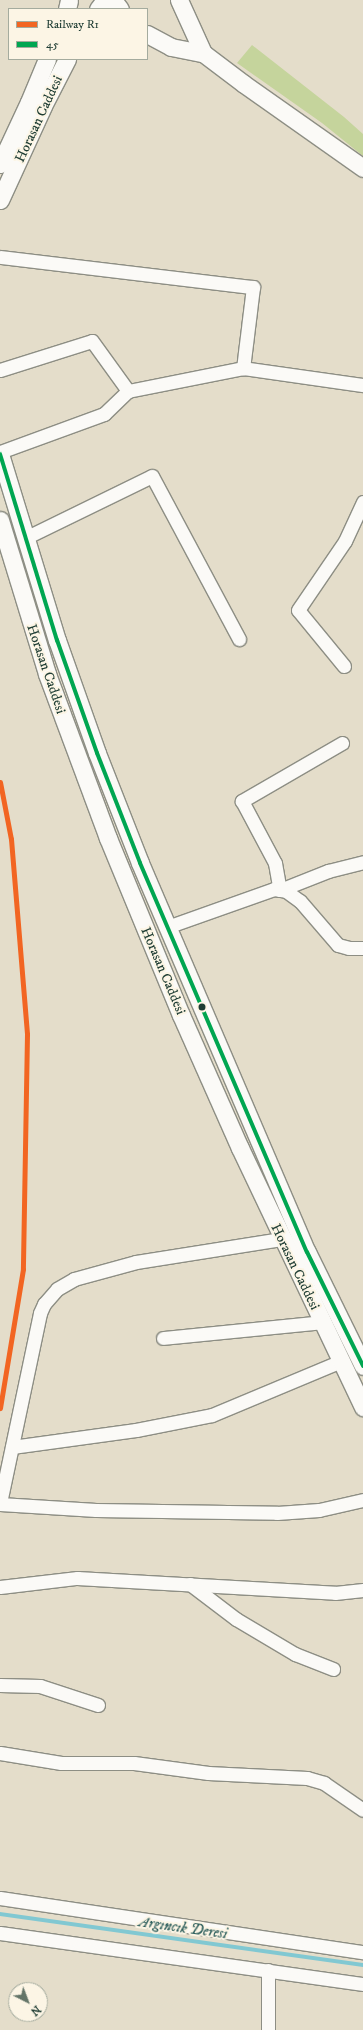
<!DOCTYPE html>
<meta charset="utf-8">
<style>
body{margin:0}
#map{position:relative;width:363px;height:2030px;overflow:hidden;background:#e4ddca;font-family:"IM FELL DW Pica",serif}
div>[style]{position:absolute}
.green>*{inset:0;background:#c5d49c}
.stream>*{height:3.5px;margin:-1.75px;padding:0 1.75px;transform-origin:1.75px;border-radius:1.75px;background:#81c8d2}
.roads{filter:drop-shadow(1px 0 #8d8e84) drop-shadow(-1px 0 #8d8e84) drop-shadow(0 1px #8d8e84) drop-shadow(0 -1px #8d8e84)}
.minor>*{height:13px;margin:-6.5px;padding:0 6.5px;transform-origin:6.5px;border-radius:6.5px;background:#fbfaf7}
.tertiary>*{height:17px;margin:-8.5px;padding:0 8.5px;transform-origin:8.5px;border-radius:8.5px;background:#fbfaf7}
.bus-1>*{height:4px;margin:-2px;padding:0 2px;transform-origin:2px;border-radius:2px;background:#00a651}
.rail-1>*{height:5px;margin:-2.5px;padding:0 2.5px;transform-origin:2.5px;border-radius:2.5px;background:#f26522}
.dots>*{width:11px;height:11px;translate:-50% -50%;box-sizing:border-box;border:2px solid #fcf5e5;border-radius:50%}
span{translate:-50% -50%;white-space:nowrap;text-align:center;line-height:1.15;-webkit-text-stroke:4px #fcf5e5;paint-order:stroke}
.street-label{font-size:14px;color:#1f3d34}
.water-label{font-size:15px;color:#2d5e5c;font-style:italic}
.legend{position:absolute;left:8px;top:8px;width:140px;height:52px;box-sizing:border-box;background:#fcf5e5;border:1px solid #a4ab9e;margin:0;padding:5px 7px;list-style:none;font-size:12px;color:#1f3d34}
.legend li{display:flex;align-items:center;gap:8px;height:20px}
.legend b{width:20px;border:1px solid #a4ab9e}
.north{position:absolute;left:8px;top:1982px;width:40px;height:40px;box-sizing:border-box;background:#fcf5e5;border:1px solid #a4ab9e;border-radius:50%;rotate:138deg;font-size:11px;font-weight:700;line-height:16px;text-align:center;color:#1f3d34}
.north::after{content:'';display:block;margin:auto;width:14px;height:18px;background:#647568;clip-path:polygon(50% 0,100% 100%,50% 72%,0 100%)}
</style>
<div id="map">
<div class="green">
<div style="clip-path:polygon(252px 45px,344px 117px,363px 134px,363px 156px,322px 123px,237px 63px)"></div>
</div>
<div class="stream">
<div style="left:0;top:1914px;width:367px;rotate:8deg"></div>
</div>
<div class="roads">
<div class="minor">
<div style="left:0;top:257px;width:255px;rotate:6.8deg"></div>
<div style="left:253px;top:287px;width:82px;rotate:97deg"></div>
<div style="left:0;top:370px;width:96px;rotate:-17.5deg"></div>
<div style="left:92px;top:341px;width:62px;rotate:54.2deg"></div>
<div style="left:0;top:452px;width:111px;rotate:-20.1deg"></div>
<div style="left:104px;top:414px;width:33px;rotate:-44deg"></div>
<div style="left:128px;top:391px;width:117px;rotate:-11.3deg"></div>
<div style="left:243px;top:368px;width:121px;rotate:8.1deg"></div>
<div style="left:25px;top:538px;width:141px;rotate:-26deg"></div>
<div style="left:152px;top:476px;width:185px;rotate:61.9deg"></div>
<div style="left:344px;top:666px;width:72px;rotate:-129.4deg"></div>
<div style="left:298px;top:610px;width:83px;rotate:-55.7deg"></div>
<div style="left:345px;top:541px;width:43px;rotate:-65.2deg"></div>
<div style="left:342px;top:743px;width:116px;rotate:149.9deg"></div>
<div style="left:242px;top:801px;width:70px;rotate:62deg"></div>
<div style="left:275px;top:863px;width:27px;rotate:80deg"></div>
<div style="left:280px;top:890px;width:52px;rotate:-21.6deg"></div>
<div style="left:328px;top:871px;width:36px;rotate:-14deg"></div>
<div style="left:167px;top:927px;width:114px;rotate:-19.6deg"></div>
<div style="left:274px;top:889px;width:12px;rotate:9deg"></div>
<div style="left:286px;top:891px;width:17px;rotate:36deg"></div>
<div style="left:300px;top:901px;width:58px;rotate:49.2deg"></div>
<div style="left:338px;top:945px;width:11px;rotate:15deg"></div>
<div style="left:349px;top:948px;width:14px"></div>
<div style="left:163px;top:1338px;width:160px;rotate:-5.7deg"></div>
<div style="left:12px;top:1447px;width:125px;rotate:-7.8deg"></div>
<div style="left:136px;top:1430px;width:77px;rotate:-11.2deg"></div>
<div style="left:212px;top:1415px;width:140px;rotate:-22.7deg"></div>
<div style="left:0;top:1503px;width:194px;rotate:-78.1deg"></div>
<div style="left:40px;top:1313px;width:10px;rotate:-66deg"></div>
<div style="left:44px;top:1304px;width:20px;rotate:-49deg"></div>
<div style="left:57px;top:1289px;width:20px;rotate:-30deg"></div>
<div style="left:74px;top:1279px;width:64px;rotate:-15.3deg"></div>
<div style="left:136px;top:1262px;width:147px;rotate:-9deg"></div>
<div style="left:0;top:1504px;width:96px;rotate:3.6deg"></div>
<div style="left:96px;top:1510px;width:181px;rotate:0.9deg"></div>
<div style="left:277px;top:1513px;width:42px;rotate:-4.1deg"></div>
<div style="left:319px;top:1510px;width:45px;rotate:-12.8deg"></div>
<div style="left:190px;top:1584px;width:58px;rotate:37.3deg"></div>
<div style="left:236px;top:1619px;width:69px;rotate:30.7deg"></div>
<div style="left:295px;top:1654px;width:41px;rotate:21.5deg"></div>
<div style="left:0;top:1587px;width:78px;rotate:-6.7deg"></div>
<div style="left:77px;top:1578px;width:258px;rotate:3.3deg"></div>
<div style="left:335px;top:1593px;width:28px;rotate:-6deg"></div>
<div style="left:0;top:1685px;width:40px;rotate:1.4deg"></div>
<div style="left:40px;top:1686px;width:61px;rotate:18.1deg"></div>
<div style="left:0;top:1753px;width:62px;rotate:9.3deg"></div>
<div style="left:61px;top:1763px;width:73px"></div>
<div style="left:134px;top:1763px;width:75px;rotate:7.7deg"></div>
<div style="left:208px;top:1773px;width:99px;rotate:2.9deg"></div>
<div style="left:307px;top:1778px;width:18px;rotate:16deg"></div>
<div style="left:324px;top:1783px;width:47px;rotate:34.7deg"></div>
<div style="left:0;top:1898px;width:367px;rotate:8.5deg"></div>
<div style="left:0;top:1933px;width:367px;rotate:8deg"></div>
<div style="left:268px;top:2030px;width:60px;rotate:-90deg"></div>
</div>
<div class="tertiary">
<div style="left:113px;top:0;width:11px;rotate:52deg"></div>
<div style="left:179px;top:0;width:58px;rotate:65.6deg"></div>
<div style="left:203px;top:53px;width:51px;rotate:37.1deg"></div>
<div style="left:244px;top:84px;width:146px;rotate:35.2deg"></div>
<div style="left:67px;top:9px;width:9px;rotate:-77deg"></div>
<div style="left:98px;top:9px;width:11px;rotate:-52deg"></div>
<div style="left:147px;top:34px;width:27px;rotate:28deg"></div>
<div style="left:171px;top:47px;width:33px;rotate:11deg"></div>
<div style="left:0;top:164px;width:68px;rotate:-64.9deg"></div>
<div style="left:29px;top:102px;width:47px;rotate:-67.3deg"></div>
<div style="left:0;top:200px;width:103px;rotate:-65.4deg"></div>
<div style="left:43px;top:106px;width:53px;rotate:-62.9deg"></div>
<div style="left:0;top:454px;width:195px;rotate:73deg"></div>
<div style="left:57px;top:640px;width:120px;rotate:70.5deg"></div>
<div style="left:97px;top:753px;width:118px;rotate:68.6deg"></div>
<div style="left:140px;top:863px;width:423px;rotate:66.8deg"></div>
<div style="left:307px;top:1252px;width:127px;rotate:63.8deg"></div>
<div style="left:0;top:520px;width:161px;rotate:73deg"></div>
<div style="left:47px;top:674px;width:175px;rotate:69.6deg"></div>
<div style="left:108px;top:838px;width:191px;rotate:67.6deg"></div>
<div style="left:181px;top:1015px;width:145px;rotate:66.1deg"></div>
<div style="left:240px;top:1148px;width:287px;rotate:64.6deg"></div>
</div>
</div>
<div class="bus-1">
<div style="left:0;top:454px;width:195px;rotate:73deg"></div>
<div style="left:57px;top:640px;width:120px;rotate:70.5deg"></div>
<div style="left:97px;top:753px;width:118px;rotate:68.6deg"></div>
<div style="left:140px;top:863px;width:423px;rotate:66.8deg"></div>
<div style="left:307px;top:1252px;width:127px;rotate:63.8deg"></div>
</div>
<div class="rail-1">
<div style="left:0;top:782px;width:58px;rotate:79.1deg"></div>
<div style="left:11px;top:839px;width:196px;rotate:85.3deg"></div>
<div style="left:27px;top:1034px;width:235px;rotate:91deg"></div>
<div style="left:23px;top:1269px;width:141px;rotate:99.4deg"></div>
</div>
<div class="dots">
<div style="left:202px;top:1007px;background:#1f3d34"></div>
</div>
<div class="street-label">
<span style="left:39px;top:119px;rotate:-65deg">Horasan Caddesi</span>
<span style="left:46px;top:669px;rotate:71deg">Horasan Caddesi</span>
<span style="left:163px;top:971px;rotate:67deg">Horasan Caddesi</span>
<span style="left:295px;top:1267px;rotate:64deg">Horasan Caddesi</span>
</div>
<div class="water-label">
<span style="left:183px;top:1928px;rotate:8deg">Argıncık Deresi</span>
</div>
<ul class="legend">
<li><b style="height:5px;background:#f26522"></b>Railway R1</li>
<li><b style="height:5px;background:#00a651"></b>45</li>
</ul>
<div class="north">N</div>
</div>
